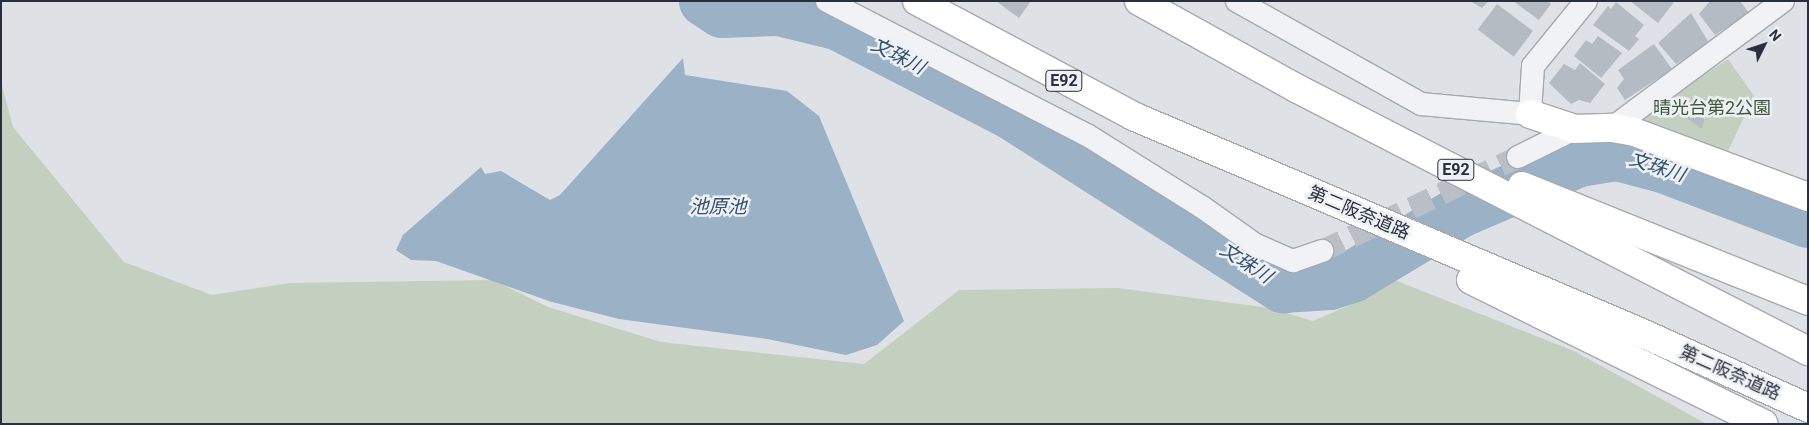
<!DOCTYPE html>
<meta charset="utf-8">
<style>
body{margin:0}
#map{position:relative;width:1809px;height:425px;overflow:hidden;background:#dee2e7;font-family:Roboto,"Noto Sans JP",sans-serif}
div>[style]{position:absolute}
.green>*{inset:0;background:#c4d0bf}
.water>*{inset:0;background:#9ab1c6}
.river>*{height:52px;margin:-26px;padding:0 26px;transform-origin:26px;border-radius:26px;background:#9ab1c6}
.building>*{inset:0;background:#b5bbc3;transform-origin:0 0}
.round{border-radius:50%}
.street-tunnel>*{height:22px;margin-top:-11px;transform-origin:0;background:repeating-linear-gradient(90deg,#babec5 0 22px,transparent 0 33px)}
.roads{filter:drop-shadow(1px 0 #a4a9b1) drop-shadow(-1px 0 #a4a9b1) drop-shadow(0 1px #a4a9b1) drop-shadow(0 -1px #a4a9b1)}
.street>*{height:22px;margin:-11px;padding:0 11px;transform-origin:11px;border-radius:11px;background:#f0f2f5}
.secondary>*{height:28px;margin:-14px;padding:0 14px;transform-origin:14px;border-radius:14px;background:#fff}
.highway>*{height:28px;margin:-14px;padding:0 14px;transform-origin:14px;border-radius:14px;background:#fff}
span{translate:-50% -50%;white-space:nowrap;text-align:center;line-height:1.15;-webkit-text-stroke:5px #edf1f5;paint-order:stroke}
.shield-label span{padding:1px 4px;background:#edf1f5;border:1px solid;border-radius:4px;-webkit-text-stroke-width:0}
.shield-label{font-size:16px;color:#28303d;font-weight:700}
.park-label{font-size:18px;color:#3e5836}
.street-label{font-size:18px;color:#28303d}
.water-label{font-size:19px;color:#34516f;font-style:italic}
.frame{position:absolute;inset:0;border:2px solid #28303d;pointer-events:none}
.north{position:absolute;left:1739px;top:20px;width:50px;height:50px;-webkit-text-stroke:4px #edf1f5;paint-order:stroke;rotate:49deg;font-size:14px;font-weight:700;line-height:20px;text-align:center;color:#28303d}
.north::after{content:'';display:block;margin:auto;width:18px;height:22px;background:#28303d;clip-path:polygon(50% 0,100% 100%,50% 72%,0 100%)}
</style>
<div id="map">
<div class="green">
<div style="clip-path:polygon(1728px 59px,1754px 96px,1728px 151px,1637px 120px)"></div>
<div style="clip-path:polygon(1px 82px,13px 127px,124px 262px,212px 295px,290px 283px,493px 280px,548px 307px,661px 342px,864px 364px,959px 290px,1118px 288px,1270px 308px,1313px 321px,1352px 304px,1387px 277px,1574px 351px,1707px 424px,1px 424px)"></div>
</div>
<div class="water">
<div style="clip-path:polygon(683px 58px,685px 75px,787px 91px,819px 116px,904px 321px,877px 345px,846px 355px,767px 339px,619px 319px,552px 302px,436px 261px,411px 260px,396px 250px,403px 235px,481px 167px,485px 174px,501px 171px,550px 200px,560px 195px)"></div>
</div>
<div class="river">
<div style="left:705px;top:1px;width:20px;rotate:33deg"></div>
<div style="left:722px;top:12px;width:57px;rotate:-2deg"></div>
<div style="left:779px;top:10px;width:60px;rotate:13.6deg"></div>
<div style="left:837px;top:24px;width:197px;rotate:27.2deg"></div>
<div style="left:1012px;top:114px;width:322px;rotate:32.6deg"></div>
<div style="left:1283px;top:287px;width:47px;rotate:-3.7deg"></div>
<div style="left:1330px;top:284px;width:23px;rotate:-18deg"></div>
<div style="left:1352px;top:277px;width:128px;rotate:-31deg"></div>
<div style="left:1462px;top:211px;width:127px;rotate:-23.1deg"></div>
<div style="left:1579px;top:161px;width:39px;rotate:-9deg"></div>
<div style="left:1618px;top:155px;width:47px;rotate:14.9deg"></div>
<div style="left:1663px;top:167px;width:155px;rotate:20.8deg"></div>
</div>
<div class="building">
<div style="clip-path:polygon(996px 1px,1031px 1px,1019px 18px)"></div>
<div style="clip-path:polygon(1470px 1px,1489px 1px,1482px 8px)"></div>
<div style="clip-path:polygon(1513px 1px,1548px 1px,1551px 4px,1539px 20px)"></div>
<div style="clip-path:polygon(1630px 1px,1675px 1px,1658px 23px)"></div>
<div style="clip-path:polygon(1710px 1px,1740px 1px,1749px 13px,1715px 35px,1699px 14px)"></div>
<div style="clip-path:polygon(1616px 2px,1644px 25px,1635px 36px,1639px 39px,1629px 51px,1593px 25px,1608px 6px,1611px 9px)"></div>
<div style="left:1497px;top:4px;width:45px;height:32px;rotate:37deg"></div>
<div style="clip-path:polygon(1691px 13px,1709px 43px,1676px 64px,1658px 43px)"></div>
<div style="clip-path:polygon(1598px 36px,1622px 53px,1601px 78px,1574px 56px,1586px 40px,1592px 44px)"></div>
<div style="clip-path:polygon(1654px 44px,1672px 69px,1625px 100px,1617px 88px,1624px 79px,1618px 70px)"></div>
<div style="clip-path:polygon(1580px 63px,1605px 84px,1590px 103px,1579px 100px,1571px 104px,1549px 83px,1564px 64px,1575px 70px)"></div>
<div style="clip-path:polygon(1687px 100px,1701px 110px,1704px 120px,1702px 129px,1688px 119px,1685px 110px)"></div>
<div class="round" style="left:1666px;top:104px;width:14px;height:14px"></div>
</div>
<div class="street-tunnel">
<div style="left:1322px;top:251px;width:217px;rotate:-25.6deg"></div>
</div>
<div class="roads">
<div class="street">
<div style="left:827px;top:1px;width:292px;rotate:27.3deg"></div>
<div style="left:1087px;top:135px;width:136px;rotate:32.1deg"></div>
<div style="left:1202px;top:207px;width:64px;rotate:35.4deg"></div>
<div style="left:1254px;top:244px;width:43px;rotate:23.6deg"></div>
<div style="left:1293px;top:261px;width:31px;rotate:-19deg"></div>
<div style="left:1237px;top:1px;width:211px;rotate:29.2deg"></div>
<div style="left:1421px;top:104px;width:109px;rotate:5.2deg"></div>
<div style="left:1530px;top:114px;width:48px;rotate:-86.4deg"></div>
<div style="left:1533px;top:66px;width:84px;rotate:-50.8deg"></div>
<div style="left:1612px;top:128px;width:213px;rotate:-36.6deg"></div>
<div style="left:1518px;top:157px;width:64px;rotate:-26.2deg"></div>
</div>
<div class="secondary">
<div style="left:1530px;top:114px;width:47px;rotate:18.4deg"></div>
<div style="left:1575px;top:129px;width:37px;rotate:-2deg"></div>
<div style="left:1612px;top:128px;width:22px;rotate:10deg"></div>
<div style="left:1634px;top:132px;width:186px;rotate:20.5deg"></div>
</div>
<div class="highway">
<div style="left:917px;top:1px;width:245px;rotate:28deg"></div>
<div style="left:1133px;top:116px;width:553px;rotate:23.09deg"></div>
<div style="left:1642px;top:333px;width:182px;rotate:24.3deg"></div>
<div style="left:1139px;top:1px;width:179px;rotate:29deg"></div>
<div style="left:1296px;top:88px;width:576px;rotate:27.19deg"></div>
<div style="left:1522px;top:186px;width:308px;rotate:21.9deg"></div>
<div style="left:1471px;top:280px;width:326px;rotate:26.2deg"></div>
</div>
</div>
<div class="shield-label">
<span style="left:1064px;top:81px">E92</span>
<span style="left:1456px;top:170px">E92</span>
</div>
<div class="park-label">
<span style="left:1712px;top:108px">晴光台第2公園</span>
</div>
<div class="street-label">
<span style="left:1359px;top:213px;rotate:23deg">第二阪奈道路</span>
<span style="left:1730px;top:373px;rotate:24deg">第二阪奈道路</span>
</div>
<div class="water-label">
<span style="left:898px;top:56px;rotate:27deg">文珠川</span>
<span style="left:1657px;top:167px;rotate:18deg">文珠川</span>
<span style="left:718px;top:207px">池原池</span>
<span style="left:1246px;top:263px;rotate:33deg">文珠川</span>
</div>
<div class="frame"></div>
<div class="north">N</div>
</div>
